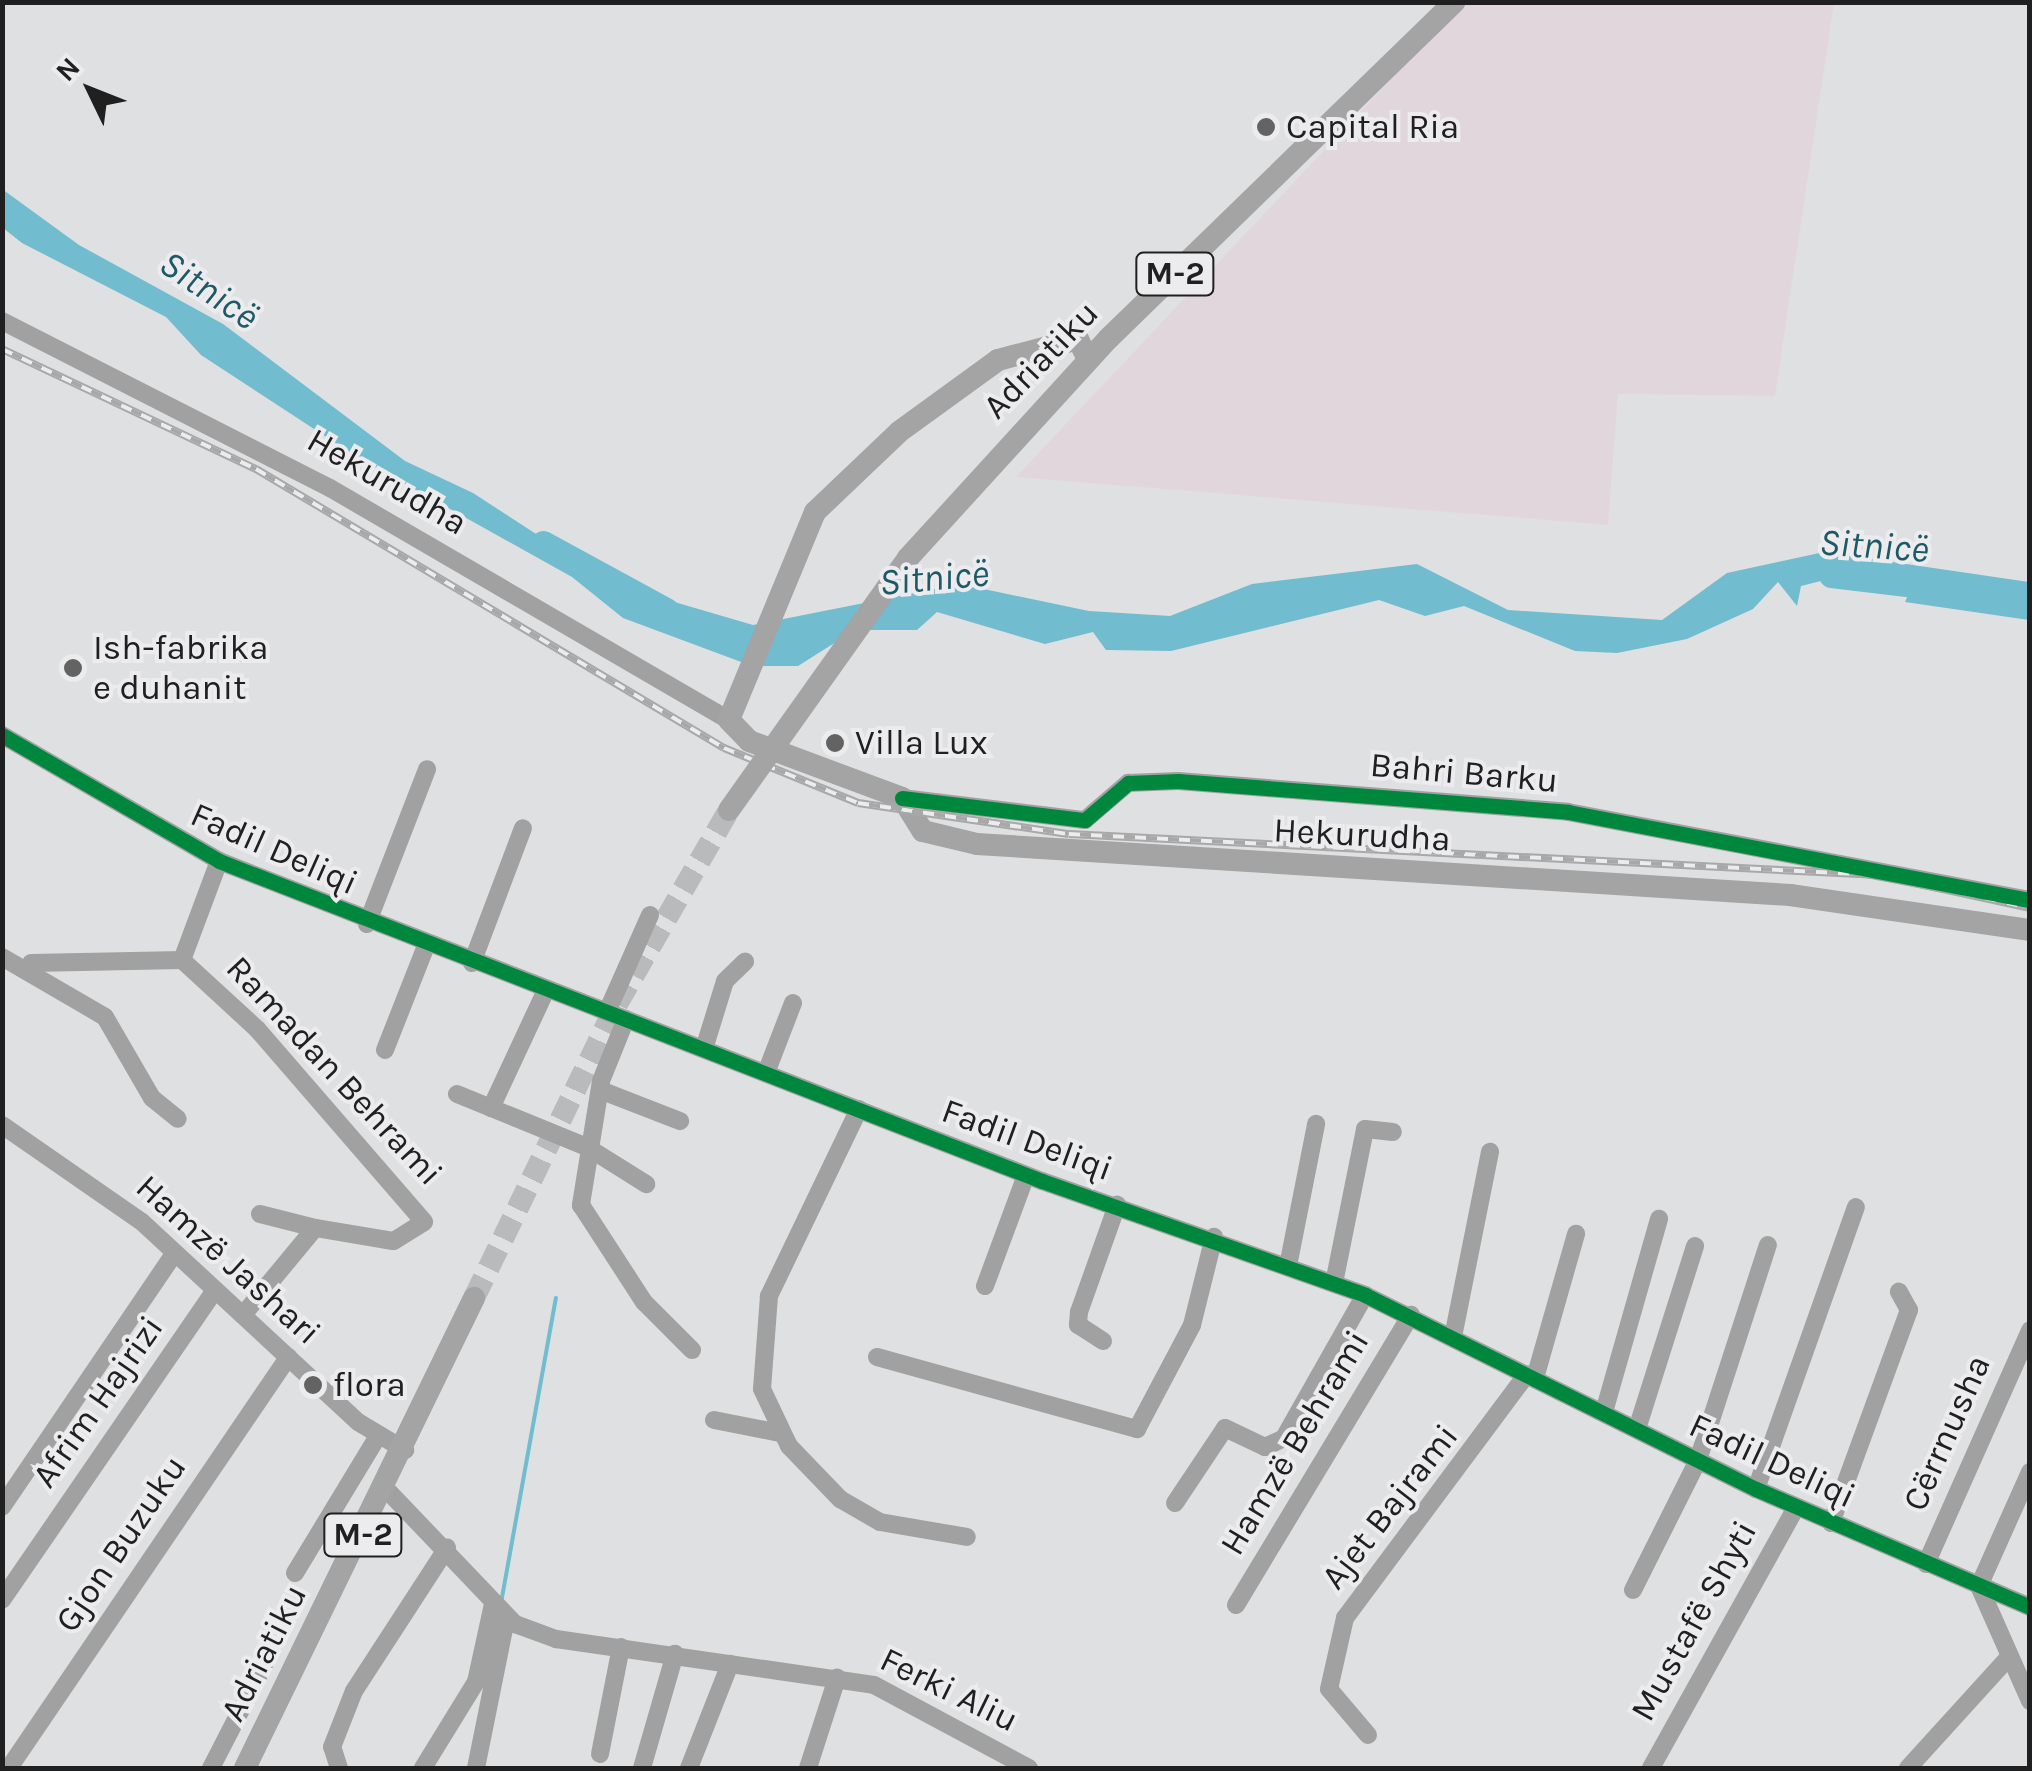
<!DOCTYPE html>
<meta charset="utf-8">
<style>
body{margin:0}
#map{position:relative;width:2032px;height:1771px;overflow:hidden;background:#dfe0e1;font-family:Karla,sans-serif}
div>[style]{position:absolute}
.commercial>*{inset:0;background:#e2d6dd}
.water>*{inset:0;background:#71bcce}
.stream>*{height:4px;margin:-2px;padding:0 2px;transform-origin:2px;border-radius:2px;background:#71bcce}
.river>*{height:25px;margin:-12.5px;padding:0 12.5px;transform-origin:12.5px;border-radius:12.5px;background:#71bcce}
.major-tunnel>*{height:22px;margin-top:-11px;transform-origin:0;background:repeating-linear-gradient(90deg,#b9babb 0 22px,transparent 0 33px)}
.minor>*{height:18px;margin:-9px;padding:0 9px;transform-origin:9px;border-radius:9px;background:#a1a1a1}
.major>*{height:22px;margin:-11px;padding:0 11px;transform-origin:11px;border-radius:11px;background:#a4a4a5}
.rail>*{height:8px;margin-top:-4px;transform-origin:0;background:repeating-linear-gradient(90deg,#ececef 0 11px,#a8a8a9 0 22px);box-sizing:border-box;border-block:2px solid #a8a8a9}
.major-bridge>*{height:22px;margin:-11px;padding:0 11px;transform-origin:11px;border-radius:11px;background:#a4a4a5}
.cycleway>*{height:15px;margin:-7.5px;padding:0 7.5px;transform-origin:7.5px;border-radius:7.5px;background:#00873e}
.dots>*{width:28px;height:28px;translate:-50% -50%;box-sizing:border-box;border:5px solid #ececef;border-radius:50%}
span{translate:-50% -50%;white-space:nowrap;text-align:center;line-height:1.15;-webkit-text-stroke:8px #ececef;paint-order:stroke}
.shield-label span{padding:2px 8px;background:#ececef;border:2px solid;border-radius:8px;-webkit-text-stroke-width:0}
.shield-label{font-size:32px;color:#202021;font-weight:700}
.poi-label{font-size:35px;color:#202021}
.left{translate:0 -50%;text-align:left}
.street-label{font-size:35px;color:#202021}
.water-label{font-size:38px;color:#1e5966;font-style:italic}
.frame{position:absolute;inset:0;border:5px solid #202021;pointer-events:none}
.north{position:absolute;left:40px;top:40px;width:100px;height:100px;-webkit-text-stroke:8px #ececef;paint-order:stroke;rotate:313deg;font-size:28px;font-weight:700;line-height:40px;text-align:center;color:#202021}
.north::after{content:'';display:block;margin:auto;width:35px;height:45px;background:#202021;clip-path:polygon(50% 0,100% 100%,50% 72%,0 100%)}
</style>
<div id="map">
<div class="commercial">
<div style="clip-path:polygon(1463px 3px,1834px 3px,1775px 396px,1618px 394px,1608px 525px,1016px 477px)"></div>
</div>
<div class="water">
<div style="clip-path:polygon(2px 189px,79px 245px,223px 324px,405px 461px,473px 493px,613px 584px,753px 625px,960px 584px,1089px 611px,1170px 616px,1252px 584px,1417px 564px,1508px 610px,1662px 620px,1727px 573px,1824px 552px,2029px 582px,2029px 620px,1905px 602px,1911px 588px,1897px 574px,1866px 575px,1859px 591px,1829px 579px,1801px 586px,1797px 606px,1778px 582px,1753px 609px,1687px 639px,1617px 653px,1575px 651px,1464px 606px,1425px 616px,1379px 600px,1171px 651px,1106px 650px,1093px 632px,1045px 644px,937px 612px,917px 630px,855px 630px,798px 666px,752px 666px,623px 618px,572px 577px,357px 457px,201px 355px,166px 317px,22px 243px,3px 228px)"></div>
</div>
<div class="stream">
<div style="left:501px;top:1603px;width:310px;rotate:-79.8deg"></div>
</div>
<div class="river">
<div style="left:543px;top:543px;width:140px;rotate:28.6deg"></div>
<div style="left:1831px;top:575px;width:110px;rotate:6.8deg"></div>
</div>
<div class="major-tunnel">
<div style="left:474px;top:1298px;width:327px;rotate:-64.1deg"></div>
<div style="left:617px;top:1004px;width:224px;rotate:-60deg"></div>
</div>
<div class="minor">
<div style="left:2px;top:321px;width:368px;rotate:27deg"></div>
<div style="left:330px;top:488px;width:462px;rotate:30.2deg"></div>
<div style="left:2px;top:735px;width:251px;rotate:30.1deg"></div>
<div style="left:219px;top:861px;width:883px;rotate:21.25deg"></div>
<div style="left:1042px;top:1181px;width:343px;rotate:19.4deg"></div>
<div style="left:1365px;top:1295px;width:436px;rotate:26.4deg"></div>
<div style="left:1756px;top:1489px;width:298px;rotate:23.3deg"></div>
<div style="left:902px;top:798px;width:184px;rotate:6.9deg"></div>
<div style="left:1085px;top:820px;width:57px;rotate:-40.7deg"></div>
<div style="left:1128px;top:783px;width:50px;rotate:-2.3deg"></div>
<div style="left:1178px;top:781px;width:391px;rotate:4.5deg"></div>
<div style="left:1568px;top:812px;width:470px;rotate:10.8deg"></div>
<div style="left:219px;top:861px;width:106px;rotate:110.5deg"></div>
<div style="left:182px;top:960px;width:102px;rotate:42.6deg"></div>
<div style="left:257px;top:1029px;width:255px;rotate:49.1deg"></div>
<div style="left:424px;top:1222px;width:36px;rotate:148deg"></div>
<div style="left:393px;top:1241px;width:79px;rotate:-170.5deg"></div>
<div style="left:315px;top:1228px;width:113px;rotate:129.6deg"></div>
<div style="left:367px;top:924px;width:166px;rotate:-68.8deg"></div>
<div style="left:2px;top:957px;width:119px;rotate:30.2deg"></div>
<div style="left:105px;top:1017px;width:94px;rotate:59.9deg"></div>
<div style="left:152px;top:1098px;width:33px;rotate:39deg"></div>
<div style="left:31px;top:963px;width:151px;rotate:-1.1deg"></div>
<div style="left:472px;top:963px;width:144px;rotate:-69.3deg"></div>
<div style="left:607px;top:1012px;width:106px;rotate:-66.1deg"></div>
<div style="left:626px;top:1019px;width:67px;rotate:112deg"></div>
<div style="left:601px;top:1081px;width:126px;rotate:99.2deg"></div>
<div style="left:581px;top:1205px;width:116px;rotate:57deg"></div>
<div style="left:644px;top:1302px;width:68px;rotate:45deg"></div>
<div style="left:704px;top:1049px;width:71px;rotate:-72.8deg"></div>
<div style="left:725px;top:981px;width:28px;rotate:-44deg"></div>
<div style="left:385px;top:1050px;width:112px;rotate:-68.5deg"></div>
<div style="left:766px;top:1073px;width:75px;rotate:-68.9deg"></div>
<div style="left:600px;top:1090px;width:86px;rotate:21.2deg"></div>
<div style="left:457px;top:1094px;width:140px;rotate:22.2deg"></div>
<div style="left:587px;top:1147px;width:70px;rotate:32.1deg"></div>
<div style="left:491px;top:1108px;width:130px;rotate:-65deg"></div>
<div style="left:859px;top:1109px;width:208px;rotate:115.7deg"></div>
<div style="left:769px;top:1296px;width:93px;rotate:94.3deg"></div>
<div style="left:762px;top:1389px;width:63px;rotate:64.7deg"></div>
<div style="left:789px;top:1446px;width:74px;rotate:46.1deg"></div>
<div style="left:840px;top:1499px;width:46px;rotate:29.9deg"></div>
<div style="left:880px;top:1522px;width:88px;rotate:9.8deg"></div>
<div style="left:2px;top:1125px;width:170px;rotate:34.7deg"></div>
<div style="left:142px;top:1222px;width:294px;rotate:42.8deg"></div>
<div style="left:358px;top:1422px;width:55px;rotate:30.8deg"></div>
<div style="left:260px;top:1214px;width:57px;rotate:14.3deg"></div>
<div style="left:1288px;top:1266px;width:145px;rotate:-78.8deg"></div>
<div style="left:1334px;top:1283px;width:157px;rotate:-78.6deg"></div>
<div style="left:1365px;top:1129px;width:28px;rotate:6deg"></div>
<div style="left:985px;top:1286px;width:118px;rotate:-69.7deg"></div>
<div style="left:1453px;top:1337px;width:189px;rotate:-78.7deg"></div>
<div style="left:1103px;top:1341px;width:30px;rotate:-147deg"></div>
<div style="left:1078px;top:1325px;width:13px;rotate:-86deg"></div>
<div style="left:1079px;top:1312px;width:114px;rotate:-70.4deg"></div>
<div style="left:877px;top:1357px;width:270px;rotate:15.5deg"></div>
<div style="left:1137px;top:1429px;width:118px;rotate:-62.1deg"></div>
<div style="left:1192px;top:1325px;width:91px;rotate:-76deg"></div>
<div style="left:1535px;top:1378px;width:150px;rotate:-74.1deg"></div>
<div style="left:1604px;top:1412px;width:201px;rotate:-74.1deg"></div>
<div style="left:714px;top:1420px;width:67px;rotate:11.1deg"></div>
<div style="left:1637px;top:1429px;width:192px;rotate:-72.4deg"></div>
<div style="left:386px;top:1489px;width:187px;rotate:46.3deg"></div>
<div style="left:515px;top:1624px;width:44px;rotate:20.1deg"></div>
<div style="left:556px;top:1639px;width:321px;rotate:8.2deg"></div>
<div style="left:874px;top:1685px;width:176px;rotate:28.2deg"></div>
<div style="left:1756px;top:1489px;width:299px;rotate:-70.5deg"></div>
<div style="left:1175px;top:1503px;width:90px;rotate:-56.3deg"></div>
<div style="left:1225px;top:1428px;width:44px;rotate:25.4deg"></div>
<div style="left:1265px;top:1447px;width:21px;rotate:-25deg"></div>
<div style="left:1284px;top:1438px;width:164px;rotate:-60.5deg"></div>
<div style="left:2px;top:1507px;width:306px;rotate:-55.8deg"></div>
<div style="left:1831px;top:1523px;width:227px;rotate:-69.9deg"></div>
<div style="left:1909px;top:1310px;width:21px;rotate:-119deg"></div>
<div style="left:1926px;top:1564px;width:256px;rotate:-66deg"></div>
<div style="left:295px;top:1573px;width:160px;rotate:-58.8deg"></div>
<div style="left:1979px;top:1586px;width:126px;rotate:66.1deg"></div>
<div style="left:1979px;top:1586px;width:125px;rotate:-65.9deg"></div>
<div style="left:1633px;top:1590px;width:145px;rotate:-63.4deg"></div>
<div style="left:1698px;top:1460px;width:226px;rotate:-72deg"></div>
<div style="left:2px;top:1600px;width:374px;rotate:-55.5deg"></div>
<div style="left:1236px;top:1605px;width:339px;rotate:-58.9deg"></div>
<div style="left:1368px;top:1735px;width:60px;rotate:-130.3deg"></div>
<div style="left:1329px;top:1689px;width:73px;rotate:-77.3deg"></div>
<div style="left:1345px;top:1618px;width:304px;rotate:-53.3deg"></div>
<div style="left:600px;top:1754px;width:109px;rotate:-78.9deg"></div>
<div style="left:9px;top:1768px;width:497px;rotate:-55.8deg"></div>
<div style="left:211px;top:1768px;width:116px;rotate:-62.8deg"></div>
<div style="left:339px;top:1768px;width:22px;rotate:-108deg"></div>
<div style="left:332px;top:1747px;width:60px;rotate:-68.6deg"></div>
<div style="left:354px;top:1691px;width:171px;rotate:-57deg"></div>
<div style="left:423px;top:1768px;width:101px;rotate:-58.4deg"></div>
<div style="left:476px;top:1682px;width:80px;rotate:-77.7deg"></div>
<div style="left:476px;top:1768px;width:152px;rotate:-78.6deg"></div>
<div style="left:642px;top:1768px;width:119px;rotate:-73.9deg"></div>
<div style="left:689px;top:1768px;width:112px;rotate:-68.5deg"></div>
<div style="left:808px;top:1768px;width:95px;rotate:-72.1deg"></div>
<div style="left:1651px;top:1768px;width:299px;rotate:-60.9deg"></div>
<div style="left:1908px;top:1768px;width:150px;rotate:-47.7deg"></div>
</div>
<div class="major">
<div style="left:1088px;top:359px;width:22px;rotate:-117deg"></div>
<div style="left:1078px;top:339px;width:83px;rotate:165.3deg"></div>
<div style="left:998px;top:360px;width:122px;rotate:144deg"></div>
<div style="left:899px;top:432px;width:116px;rotate:136.4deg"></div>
<div style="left:815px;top:512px;width:225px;rotate:112.5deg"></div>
<div style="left:729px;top:720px;width:29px;rotate:46deg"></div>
<div style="left:749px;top:741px;width:163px;rotate:20.4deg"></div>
<div style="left:902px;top:798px;width:39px;rotate:58deg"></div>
<div style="left:923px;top:831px;width:56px;rotate:13.5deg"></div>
<div style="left:977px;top:844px;width:815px;rotate:3.59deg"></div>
<div style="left:1790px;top:895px;width:243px;rotate:8.3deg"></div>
<div style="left:908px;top:558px;width:298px;rotate:-47.6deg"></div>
<div style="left:1109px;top:338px;width:482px;rotate:-44.2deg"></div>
<div style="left:245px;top:1768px;width:523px;rotate:-64.02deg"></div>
</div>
<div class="rail">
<div style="left:2px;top:349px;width:281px;rotate:25.3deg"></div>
<div style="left:256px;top:469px;width:545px;rotate:30.8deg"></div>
<div style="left:724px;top:748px;width:145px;rotate:22.3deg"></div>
<div style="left:858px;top:803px;width:213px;rotate:8.4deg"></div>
<div style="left:1069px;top:834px;width:810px;rotate:2.9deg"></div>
<div style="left:1878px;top:875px;width:156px;rotate:12.2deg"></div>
</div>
<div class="major-bridge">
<div style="left:729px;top:810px;width:309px;rotate:-54.6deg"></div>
</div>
<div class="cycleway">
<div style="left:2px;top:735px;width:251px;rotate:30.1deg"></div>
<div style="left:219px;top:861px;width:883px;rotate:21.25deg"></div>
<div style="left:1042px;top:1181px;width:343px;rotate:19.4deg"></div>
<div style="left:1365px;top:1295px;width:436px;rotate:26.4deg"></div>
<div style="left:1756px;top:1489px;width:298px;rotate:23.3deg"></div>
<div style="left:902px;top:798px;width:184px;rotate:6.9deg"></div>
<div style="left:1085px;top:820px;width:57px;rotate:-40.7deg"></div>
<div style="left:1128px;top:783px;width:50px;rotate:-2.3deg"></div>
<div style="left:1178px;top:781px;width:391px;rotate:4.5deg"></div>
<div style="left:1568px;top:812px;width:470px;rotate:10.8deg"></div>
</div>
<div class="dots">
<div style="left:1266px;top:127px;background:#636364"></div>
<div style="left:73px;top:668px;background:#636364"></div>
<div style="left:835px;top:743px;background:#636364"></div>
<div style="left:313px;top:1385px;background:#636364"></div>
</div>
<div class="shield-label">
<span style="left:1175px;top:274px">M-2</span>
<span style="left:363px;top:1535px">M-2</span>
</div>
<div class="poi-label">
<span class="left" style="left:1286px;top:127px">Capital Ria</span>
<span class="left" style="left:93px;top:668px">Ish-fabrika<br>e duhanit</span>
<span class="left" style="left:855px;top:743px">Villa Lux</span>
<span class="left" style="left:333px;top:1385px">flora</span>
</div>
<div class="street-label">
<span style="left:1041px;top:360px;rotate:-46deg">Adriatiku</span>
<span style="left:387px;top:482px;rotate:30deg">Hekurudha</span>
<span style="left:1464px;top:773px;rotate:5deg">Bahri Barku</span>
<span style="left:1362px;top:835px;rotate:3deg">Hekurudha</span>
<span style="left:274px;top:849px;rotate:24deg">Fadil Deliqi</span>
<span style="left:334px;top:1071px;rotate:47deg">Ramadan Behrami</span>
<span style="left:1027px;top:1140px;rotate:20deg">Fadil Deliqi</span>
<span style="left:228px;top:1260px;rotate:42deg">Hamzë Jashari</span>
<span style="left:98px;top:1402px;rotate:-55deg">Afrim Hajrizi</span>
<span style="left:1947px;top:1433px;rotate:-66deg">Cërrnusha</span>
<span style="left:1295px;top:1443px;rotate:-59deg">Hamzë Behrami</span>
<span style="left:1772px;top:1461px;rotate:25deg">Fadil Deliqi</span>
<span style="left:1390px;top:1507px;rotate:-52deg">Ajet Bajrami</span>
<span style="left:121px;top:1544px;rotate:-56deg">Gjon Buzuku</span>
<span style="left:1694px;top:1621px;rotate:-61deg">Mustafë Shyti</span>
<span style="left:264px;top:1653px;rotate:-63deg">Adriatiku</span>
<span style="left:949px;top:1690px;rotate:26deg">Ferki Aliu</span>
</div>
<div class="water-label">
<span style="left:209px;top:290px;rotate:34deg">Sitnicë</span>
<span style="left:1874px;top:546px;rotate:4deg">Sitnicë</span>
<span style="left:934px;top:578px;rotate:-5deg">Sitnicë</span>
</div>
<div class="frame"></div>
<div class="north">N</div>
</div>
